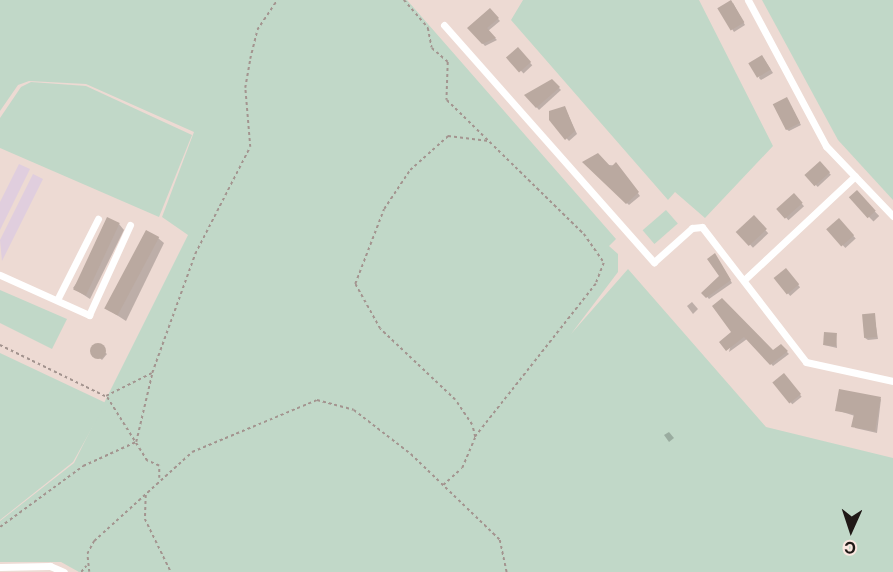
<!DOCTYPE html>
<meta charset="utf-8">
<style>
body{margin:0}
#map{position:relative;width:893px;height:572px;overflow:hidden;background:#eddad3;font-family:Inter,sans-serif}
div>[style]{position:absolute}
.industrial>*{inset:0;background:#e0cede}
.green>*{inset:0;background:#c1d8c8;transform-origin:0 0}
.shadow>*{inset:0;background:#0003;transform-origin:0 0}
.building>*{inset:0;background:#baa9a0;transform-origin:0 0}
.round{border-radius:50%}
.path>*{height:1.5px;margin-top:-0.75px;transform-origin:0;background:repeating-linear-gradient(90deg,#a3948f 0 3px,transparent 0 6px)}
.minor>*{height:7px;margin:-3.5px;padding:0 3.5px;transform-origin:3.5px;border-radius:3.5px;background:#fff}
span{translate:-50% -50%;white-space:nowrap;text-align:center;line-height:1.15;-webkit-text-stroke:5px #fae7e0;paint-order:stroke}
.north{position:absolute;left:821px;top:500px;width:60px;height:60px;-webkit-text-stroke:4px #fae7e0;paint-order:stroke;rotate:183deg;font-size:16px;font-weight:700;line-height:24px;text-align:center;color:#201917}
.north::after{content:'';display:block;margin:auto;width:21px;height:27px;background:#201917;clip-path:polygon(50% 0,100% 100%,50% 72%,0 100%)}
</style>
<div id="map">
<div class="industrial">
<div style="clip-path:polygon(19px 164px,30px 169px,0 230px,0 202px)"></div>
<div style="clip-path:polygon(33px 174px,43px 179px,2px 261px,0 240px)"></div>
</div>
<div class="green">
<div style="clip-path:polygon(0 0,407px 0,616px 239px,609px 246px,618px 254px,618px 272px,571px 334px,628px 269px,766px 427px,893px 458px,893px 572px,79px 572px,61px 562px,0 562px,0 521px,74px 463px,188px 235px,162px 217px,194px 132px,86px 84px,29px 81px,18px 85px,0 111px)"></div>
<div style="clip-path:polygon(523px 0,699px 0,773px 146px,705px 218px,675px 192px,668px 200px,511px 20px)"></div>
<div style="clip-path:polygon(762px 0,893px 0,893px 200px,838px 140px)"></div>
<div style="clip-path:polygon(31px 82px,86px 86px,192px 135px,159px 217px,0 148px,0 118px,21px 87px)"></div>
<div style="left:666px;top:210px;width:18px;height:31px;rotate:49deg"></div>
<div style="clip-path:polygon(0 290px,67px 319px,52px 349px,0 323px)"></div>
<div style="clip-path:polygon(0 353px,106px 403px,73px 462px,0 520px)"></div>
</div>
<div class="shadow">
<div style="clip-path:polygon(733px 3px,745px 25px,734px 32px,732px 29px)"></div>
<div style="clip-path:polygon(490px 10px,500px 21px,488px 31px,497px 40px,485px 46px,469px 28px)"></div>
<div style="left:518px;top:50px;width:21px;height:12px;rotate:47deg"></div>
<div style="clip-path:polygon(764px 59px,773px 73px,761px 80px,759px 78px)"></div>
<div style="clip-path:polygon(552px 81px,561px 90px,539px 110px,526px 95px)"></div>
<div style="clip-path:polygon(787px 99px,801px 125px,789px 131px,786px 129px)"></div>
<div style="clip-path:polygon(565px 108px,577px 134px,569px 141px,550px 120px)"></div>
<div style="clip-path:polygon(584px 162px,618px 166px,640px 196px,629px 205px)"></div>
<div style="left:820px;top:163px;width:16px;height:18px;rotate:47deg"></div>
<div style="left:857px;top:193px;width:32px;height:8px;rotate:46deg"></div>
<div style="left:794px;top:195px;width:15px;height:21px;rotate:48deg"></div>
<div style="left:754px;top:218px;width:21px;height:21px;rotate:47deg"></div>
<div style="left:839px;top:220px;width:25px;height:14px;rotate:48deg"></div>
<div style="clip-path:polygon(119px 224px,124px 230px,90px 299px,73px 288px)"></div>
<div style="clip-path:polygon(158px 238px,164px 243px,126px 321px,109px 310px)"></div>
<div style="clip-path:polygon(717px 258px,732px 283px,709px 299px,704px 293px,721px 277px)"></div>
<div style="left:785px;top:270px;width:23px;height:13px;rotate:49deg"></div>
<div style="clip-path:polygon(692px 302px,698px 309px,693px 314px,687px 306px)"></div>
<div style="clip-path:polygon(714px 306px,773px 352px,781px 346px,789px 354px,773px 366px,747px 339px,729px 352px,734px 332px)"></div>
<div style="clip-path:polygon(874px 314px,878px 339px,868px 340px,865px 338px)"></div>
<div style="clip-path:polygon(836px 335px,837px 348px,824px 345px)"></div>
<div style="clip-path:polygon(97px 346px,107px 354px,102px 360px,92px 351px)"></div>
<div style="left:784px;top:375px;width:28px;height:12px;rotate:51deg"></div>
<div style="clip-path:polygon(881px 399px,877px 433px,855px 428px,855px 416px,836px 410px)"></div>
<div style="clip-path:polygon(669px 432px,674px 438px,669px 442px,664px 435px)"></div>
</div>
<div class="building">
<div style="left:731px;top:0;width:26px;height:16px;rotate:59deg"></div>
<div style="clip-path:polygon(490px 8px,499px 18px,487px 28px,496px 38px,482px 44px,467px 28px)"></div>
<div style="left:518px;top:47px;width:20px;height:16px;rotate:49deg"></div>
<div style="left:762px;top:55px;width:17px;height:16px;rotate:59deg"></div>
<div style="clip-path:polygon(552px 79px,560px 87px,536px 108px,524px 95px)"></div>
<div style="left:787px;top:97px;width:29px;height:16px;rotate:63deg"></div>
<div style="clip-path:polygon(565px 106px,575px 131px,565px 140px,549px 120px,549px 111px)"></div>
<div style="clip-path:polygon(598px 153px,611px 167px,616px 162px,639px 192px,626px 204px,582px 162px)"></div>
<div style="left:820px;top:161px;width:15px;height:21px;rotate:48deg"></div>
<div style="left:857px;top:190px;width:28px;height:11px;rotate:48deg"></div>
<div style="left:794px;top:193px;width:13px;height:24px;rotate:48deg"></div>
<div style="left:754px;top:215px;width:19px;height:25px;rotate:47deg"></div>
<div style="left:107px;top:217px;width:14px;height:80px;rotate:25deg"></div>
<div style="left:839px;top:218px;width:23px;height:17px;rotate:49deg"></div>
<div style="left:146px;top:230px;width:15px;height:89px;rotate:28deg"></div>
<div style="clip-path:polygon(715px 253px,731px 280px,706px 298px,701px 293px,719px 276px,707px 259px)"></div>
<div style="left:786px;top:268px;width:21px;height:16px;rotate:51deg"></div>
<div style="clip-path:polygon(722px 298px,773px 350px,781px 344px,788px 351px,770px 365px,744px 337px,726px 351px,719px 342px,731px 332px,712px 306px)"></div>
<div style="left:875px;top:313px;width:24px;height:13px;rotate:85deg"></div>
<div style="left:824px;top:332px;width:13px;height:13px;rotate:4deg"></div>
<div class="round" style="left:90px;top:343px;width:16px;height:16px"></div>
<div style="left:784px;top:373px;width:27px;height:15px;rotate:51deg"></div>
<div style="clip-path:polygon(839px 389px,881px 397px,875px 431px,851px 427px,854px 414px,835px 411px)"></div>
</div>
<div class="path">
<div style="left:404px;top:0;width:37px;rotate:49deg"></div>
<div style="left:428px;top:28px;width:20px;rotate:79deg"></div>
<div style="left:432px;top:48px;width:21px;rotate:41deg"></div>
<div style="left:448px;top:62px;width:38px;rotate:92deg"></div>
<div style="left:447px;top:100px;width:192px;rotate:44.4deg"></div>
<div style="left:584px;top:234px;width:35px;rotate:55deg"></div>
<div style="left:604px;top:263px;width:22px;rotate:111deg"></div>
<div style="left:596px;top:284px;width:195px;rotate:128.3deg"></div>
<div style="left:0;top:345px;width:117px;rotate:25.9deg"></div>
<div style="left:159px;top:478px;width:12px;rotate:-90deg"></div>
<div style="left:159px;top:466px;width:13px;rotate:-157deg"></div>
<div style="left:147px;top:461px;width:77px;rotate:-122.2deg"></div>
<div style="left:106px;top:396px;width:51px;rotate:-26.6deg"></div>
<div style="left:152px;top:373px;width:127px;rotate:-70.1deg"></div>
<div style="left:195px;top:254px;width:120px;rotate:-62.8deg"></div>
<div style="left:250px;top:147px;width:59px;rotate:-94.8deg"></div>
<div style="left:245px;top:88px;width:29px;rotate:-80deg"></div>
<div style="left:250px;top:59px;width:30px;rotate:-76deg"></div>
<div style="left:257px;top:30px;width:36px;rotate:-56deg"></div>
<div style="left:443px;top:485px;width:25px;rotate:-42deg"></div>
<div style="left:462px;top:468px;width:34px;rotate:-67deg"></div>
<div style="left:475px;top:437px;width:12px;rotate:-104deg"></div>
<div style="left:472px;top:425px;width:30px;rotate:-124deg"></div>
<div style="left:455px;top:400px;width:103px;rotate:-136.6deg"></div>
<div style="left:380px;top:329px;width:51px;rotate:-119.1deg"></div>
<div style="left:355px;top:284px;width:80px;rotate:-68.9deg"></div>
<div style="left:384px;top:209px;width:47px;rotate:-56.3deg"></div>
<div style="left:410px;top:170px;width:51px;rotate:-41.8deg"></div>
<div style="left:448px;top:136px;width:41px;rotate:7deg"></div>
<div style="left:146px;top:495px;width:24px;rotate:92deg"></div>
<div style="left:145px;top:519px;width:59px;rotate:63.9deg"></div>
<div style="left:0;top:527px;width:103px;rotate:-36.3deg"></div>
<div style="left:83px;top:466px;width:58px;rotate:-24.4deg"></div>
<div style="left:136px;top:442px;width:70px;rotate:-76.8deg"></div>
<div style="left:81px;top:572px;width:8px;rotate:-50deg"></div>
<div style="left:89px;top:572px;width:18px;rotate:-96deg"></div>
<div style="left:87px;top:554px;width:15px;rotate:-62deg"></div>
<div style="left:94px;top:541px;width:132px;rotate:-42.2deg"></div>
<div style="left:192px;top:452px;width:135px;rotate:-22.6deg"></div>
<div style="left:317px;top:400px;width:38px;rotate:15deg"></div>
<div style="left:354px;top:410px;width:72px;rotate:37.7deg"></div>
<div style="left:411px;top:454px;width:124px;rotate:44deg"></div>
<div style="left:500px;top:540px;width:33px;rotate:78deg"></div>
</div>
<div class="minor">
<div style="left:748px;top:0;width:166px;rotate:61.9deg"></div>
<div style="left:826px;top:146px;width:97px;rotate:46.3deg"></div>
<div style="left:444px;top:25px;width:317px;rotate:48.5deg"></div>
<div style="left:654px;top:262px;width:51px;rotate:-41.8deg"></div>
<div style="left:692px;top:228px;width:10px;rotate:-6deg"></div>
<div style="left:702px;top:227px;width:170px;rotate:52.4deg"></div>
<div style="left:806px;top:362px;width:89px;rotate:12.3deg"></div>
<div style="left:0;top:275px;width:98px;rotate:24.2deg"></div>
<div style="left:89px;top:315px;width:99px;rotate:-65.5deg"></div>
<div style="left:744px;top:280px;width:152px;rotate:-43.1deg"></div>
<div style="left:57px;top:300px;width:91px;rotate:-63.2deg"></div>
<div style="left:0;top:567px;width:50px;rotate:-1.1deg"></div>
<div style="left:50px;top:566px;width:15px;rotate:23deg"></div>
</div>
<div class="north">С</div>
</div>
